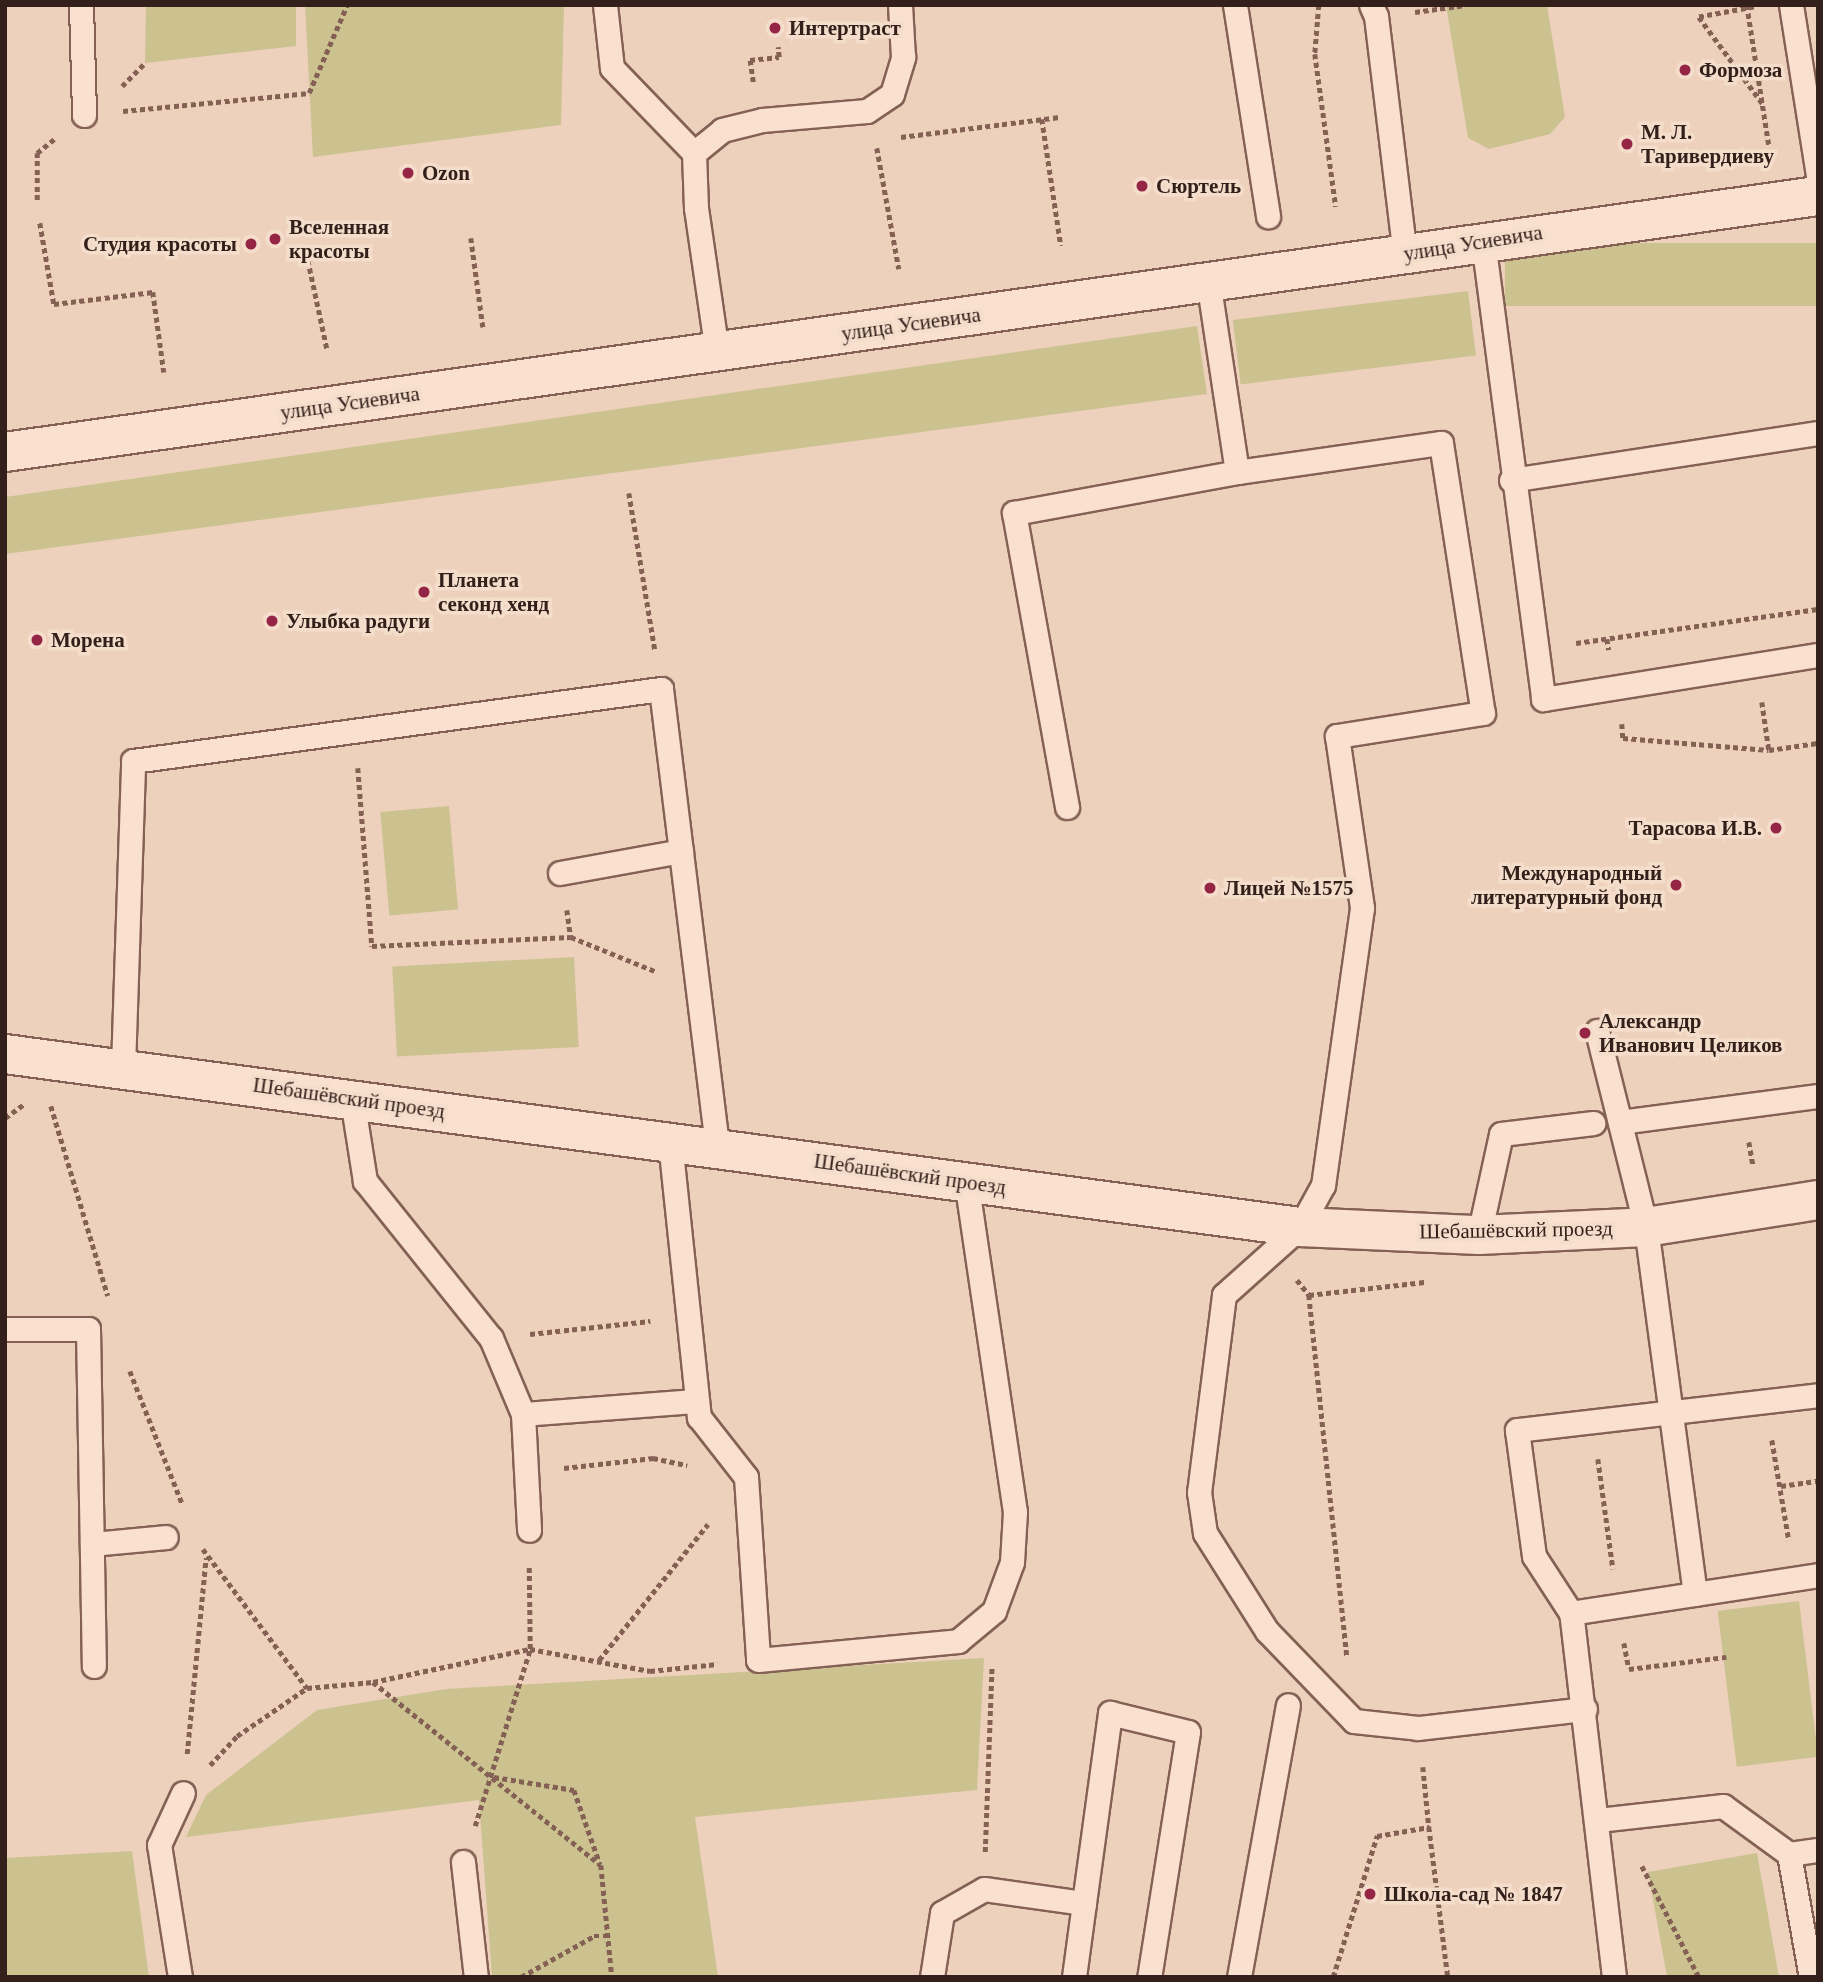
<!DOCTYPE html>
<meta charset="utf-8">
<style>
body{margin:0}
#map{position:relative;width:1823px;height:1982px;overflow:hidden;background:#eed1bc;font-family:"Times New Roman",serif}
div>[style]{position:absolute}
.green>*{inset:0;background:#cbc290;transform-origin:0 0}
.path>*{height:4.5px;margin-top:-2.25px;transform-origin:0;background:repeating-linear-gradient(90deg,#856155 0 5px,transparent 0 8.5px)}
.roads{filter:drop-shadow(2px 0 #856155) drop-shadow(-2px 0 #856155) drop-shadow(0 2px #856155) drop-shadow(0 -2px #856155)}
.lane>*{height:23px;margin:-11.5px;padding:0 11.5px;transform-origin:11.5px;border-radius:11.5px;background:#f9e0cf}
.street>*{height:38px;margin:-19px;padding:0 19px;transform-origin:19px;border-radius:19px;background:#f9e0cf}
.secondary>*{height:38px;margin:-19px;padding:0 19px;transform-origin:19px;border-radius:19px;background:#f9e0cf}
.dots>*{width:19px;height:19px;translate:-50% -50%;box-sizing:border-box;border:4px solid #f5ddcb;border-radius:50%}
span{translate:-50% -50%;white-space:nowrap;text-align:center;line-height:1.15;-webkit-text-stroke:7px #f5ddcb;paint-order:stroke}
.poi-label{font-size:21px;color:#34201b;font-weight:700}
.left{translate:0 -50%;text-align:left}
.right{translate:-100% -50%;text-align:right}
.street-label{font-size:21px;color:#34201b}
.frame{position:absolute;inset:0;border:7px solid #34201b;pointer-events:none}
</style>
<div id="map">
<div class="green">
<div style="clip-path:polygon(146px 5px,296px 5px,296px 46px,145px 63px)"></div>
<div style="clip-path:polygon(305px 5px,564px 5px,561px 125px,313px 157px)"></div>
<div style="clip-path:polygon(1446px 5px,1547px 5px,1565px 117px,1550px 134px,1489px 149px,1468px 138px)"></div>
<div style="left:1818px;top:243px;width:63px;height:313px;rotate:90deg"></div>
<div style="left:1468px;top:291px;width:65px;height:237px;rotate:83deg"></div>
<div style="clip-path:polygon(1197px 326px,1207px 394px,5px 554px,5px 497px)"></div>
<div style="left:449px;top:806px;width:104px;height:69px;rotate:85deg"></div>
<div style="left:574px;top:957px;width:90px;height:182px;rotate:87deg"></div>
<div style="left:1799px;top:1601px;width:157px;height:82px;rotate:83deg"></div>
<div style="clip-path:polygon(984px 1658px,977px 1790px,695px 1817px,718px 1977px,492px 1977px,479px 1800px,186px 1837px,206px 1795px,317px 1710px,446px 1689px)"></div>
<div style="clip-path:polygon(132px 1851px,149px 1977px,5px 1977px,5px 1858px)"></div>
<div style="clip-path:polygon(1757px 1853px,1779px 1977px,1667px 1977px,1648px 1872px)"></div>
</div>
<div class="path">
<div style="left:1319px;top:5px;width:49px;rotate:94.7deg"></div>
<div style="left:1315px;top:54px;width:154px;rotate:82.2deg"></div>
<div style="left:1747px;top:5px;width:142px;rotate:81.1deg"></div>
<div style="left:1754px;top:7px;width:56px;rotate:169.7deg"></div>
<div style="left:1699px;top:17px;width:108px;rotate:53.7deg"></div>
<div style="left:1415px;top:12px;width:51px;rotate:-7.8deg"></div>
<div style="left:753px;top:82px;width:22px;rotate:-98deg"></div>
<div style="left:750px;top:60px;width:29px;rotate:-6deg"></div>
<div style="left:779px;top:57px;width:10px;rotate:-96deg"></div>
<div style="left:122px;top:86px;width:33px;rotate:-45deg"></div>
<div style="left:123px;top:111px;width:187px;rotate:-5.5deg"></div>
<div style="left:309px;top:93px;width:96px;rotate:-66.6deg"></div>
<div style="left:1042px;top:119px;width:128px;rotate:81.5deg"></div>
<div style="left:901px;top:137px;width:160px;rotate:-7.2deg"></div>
<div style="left:877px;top:148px;width:123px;rotate:79.7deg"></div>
<div style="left:37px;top:200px;width:47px;rotate:-90deg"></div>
<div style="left:37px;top:153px;width:22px;rotate:-39deg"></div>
<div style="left:40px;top:223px;width:82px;rotate:80.2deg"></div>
<div style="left:54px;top:304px;width:100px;rotate:-6.9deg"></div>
<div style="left:153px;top:292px;width:81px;rotate:82.2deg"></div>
<div style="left:471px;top:238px;width:90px;rotate:82.3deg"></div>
<div style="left:308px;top:260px;width:91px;rotate:77.9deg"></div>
<div style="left:629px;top:493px;width:159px;rotate:80.6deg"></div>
<div style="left:1607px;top:639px;width:11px;rotate:80deg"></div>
<div style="left:1576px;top:643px;width:244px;rotate:-8deg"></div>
<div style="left:1762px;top:702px;width:49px;rotate:81.7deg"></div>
<div style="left:1622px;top:724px;width:14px;rotate:86deg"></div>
<div style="left:1623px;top:738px;width:146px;rotate:4.7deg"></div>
<div style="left:1769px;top:750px;width:49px;rotate:-8.1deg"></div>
<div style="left:358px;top:768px;width:179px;rotate:85.5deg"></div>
<div style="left:372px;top:946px;width:199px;rotate:-2.6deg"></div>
<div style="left:571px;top:937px;width:93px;rotate:22.1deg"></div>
<div style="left:567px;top:910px;width:27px;rotate:82deg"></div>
<div style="left:51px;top:1106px;width:198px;rotate:73.3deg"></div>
<div style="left:5px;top:1118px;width:24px;rotate:-36deg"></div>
<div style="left:1749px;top:1142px;width:23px;rotate:80deg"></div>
<div style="left:1297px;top:1280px;width:19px;rotate:51deg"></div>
<div style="left:1309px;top:1295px;width:116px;rotate:-6.4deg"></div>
<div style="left:1309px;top:1295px;width:363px;rotate:84deg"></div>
<div style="left:530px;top:1334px;width:121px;rotate:-6.2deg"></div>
<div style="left:130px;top:1371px;width:142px;rotate:68.5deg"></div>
<div style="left:1772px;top:1440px;width:102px;rotate:80.4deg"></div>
<div style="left:1598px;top:1459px;width:111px;rotate:82.2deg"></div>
<div style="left:564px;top:1468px;width:90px;rotate:-6.4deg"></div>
<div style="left:653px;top:1458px;width:35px;rotate:12deg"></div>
<div style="left:1781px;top:1486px;width:37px;rotate:-8deg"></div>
<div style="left:203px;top:1549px;width:174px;rotate:53.2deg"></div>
<div style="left:1624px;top:1643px;width:26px;rotate:79deg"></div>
<div style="left:1629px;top:1669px;width:98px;rotate:-7.1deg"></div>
<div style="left:599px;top:1660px;width:174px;rotate:-51.3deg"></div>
<div style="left:373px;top:1682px;width:292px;rotate:38.8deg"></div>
<div style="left:601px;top:1865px;width:113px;rotate:84.4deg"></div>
<div style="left:187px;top:1754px;width:197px;rotate:-84.5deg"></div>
<div style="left:210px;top:1765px;width:40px;rotate:-47deg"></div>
<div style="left:237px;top:1736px;width:85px;rotate:-34.4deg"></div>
<div style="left:307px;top:1688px;width:66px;rotate:-5.2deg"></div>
<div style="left:373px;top:1682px;width:160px;rotate:-11.9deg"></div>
<div style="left:530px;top:1649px;width:82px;rotate:-90.7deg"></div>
<div style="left:1423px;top:1767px;width:60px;rotate:84.3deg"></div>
<div style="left:494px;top:1777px;width:81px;rotate:9.2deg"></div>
<div style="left:574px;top:1790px;width:78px;rotate:70.6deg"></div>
<div style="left:475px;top:1826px;width:185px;rotate:-72.7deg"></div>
<div style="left:530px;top:1649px;width:122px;rotate:10.4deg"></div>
<div style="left:650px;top:1671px;width:68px;rotate:-5.9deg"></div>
<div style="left:985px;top:1852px;width:187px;rotate:-87.9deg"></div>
<div style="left:1642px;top:1866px;width:125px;rotate:62.8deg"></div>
<div style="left:521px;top:1977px;width:84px;rotate:-29.3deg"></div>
<div style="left:594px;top:1936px;width:14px"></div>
<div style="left:1333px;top:1977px;width:148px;rotate:-72.7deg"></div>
<div style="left:1377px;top:1836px;width:53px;rotate:-9.8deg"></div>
<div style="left:1429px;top:1827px;width:151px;rotate:82.8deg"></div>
</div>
<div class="roads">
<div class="lane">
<div style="left:81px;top:5px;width:110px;rotate:88.4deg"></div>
<div style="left:605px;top:5px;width:63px;rotate:83.7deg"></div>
<div style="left:612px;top:68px;width:118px;rotate:46deg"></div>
<div style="left:1235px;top:5px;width:214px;rotate:81.1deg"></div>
<div style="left:1371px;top:5px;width:12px;rotate:66deg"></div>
<div style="left:1376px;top:16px;width:240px;rotate:83.1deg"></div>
<div style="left:1791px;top:5px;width:173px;rotate:81deg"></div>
<div style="left:1483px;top:241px;width:462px;rotate:82.5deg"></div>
<div style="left:1543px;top:699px;width:278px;rotate:-9.1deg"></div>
<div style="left:717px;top:352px;width:146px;rotate:-98.3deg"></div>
<div style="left:696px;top:208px;width:55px;rotate:-92.1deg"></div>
<div style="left:694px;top:153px;width:36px;rotate:-39deg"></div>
<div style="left:722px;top:130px;width:41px;rotate:-14deg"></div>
<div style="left:762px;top:120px;width:105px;rotate:-4.9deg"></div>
<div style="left:867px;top:111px;width:30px;rotate:-34deg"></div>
<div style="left:892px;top:94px;width:39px;rotate:-73deg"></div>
<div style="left:903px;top:57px;width:52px;rotate:-93.3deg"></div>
<div style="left:1237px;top:472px;width:206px;rotate:-8.1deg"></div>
<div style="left:1441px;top:443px;width:273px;rotate:81.2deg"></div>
<div style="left:1483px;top:713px;width:148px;rotate:171deg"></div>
<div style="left:1337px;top:736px;width:174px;rotate:81.7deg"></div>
<div style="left:1362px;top:908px;width:280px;rotate:98deg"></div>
<div style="left:1323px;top:1185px;width:48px;rotate:118.7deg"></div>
<div style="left:1300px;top:1227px;width:102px;rotate:138.2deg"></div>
<div style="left:1224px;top:1295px;width:199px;rotate:97.2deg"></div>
<div style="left:1199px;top:1492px;width:41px;rotate:81.7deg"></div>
<div style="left:1205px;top:1533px;width:116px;rotate:57.7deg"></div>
<div style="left:1267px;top:1631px;width:125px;rotate:46deg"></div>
<div style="left:1354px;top:1721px;width:64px;rotate:6.2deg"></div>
<div style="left:1418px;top:1728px;width:168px;rotate:-6.5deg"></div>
<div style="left:1511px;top:480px;width:311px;rotate:-8.7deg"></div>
<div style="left:1067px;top:807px;width:299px;rotate:-100.2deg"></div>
<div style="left:1014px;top:513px;width:227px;rotate:-10.4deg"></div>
<div style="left:1237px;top:472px;width:193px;rotate:-98.6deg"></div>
<div style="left:560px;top:873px;width:123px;rotate:-10.3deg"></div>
<div style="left:1597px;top:1031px;width:202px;rotate:76deg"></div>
<div style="left:1646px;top:1227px;width:370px;rotate:82.4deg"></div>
<div style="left:123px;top:1068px;width:307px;rotate:-88.1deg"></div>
<div style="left:133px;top:761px;width:533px;rotate:-7.77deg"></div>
<div style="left:661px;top:689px;width:462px;rotate:83deg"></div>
<div style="left:352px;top:1099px;width:83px;rotate:81deg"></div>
<div style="left:365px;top:1181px;width:201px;rotate:51.3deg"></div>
<div style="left:491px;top:1338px;width:82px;rotate:67.2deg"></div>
<div style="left:523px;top:1414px;width:116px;rotate:87deg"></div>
<div style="left:1620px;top:1122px;width:200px;rotate:-7.5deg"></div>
<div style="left:670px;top:1142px;width:277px;rotate:84deg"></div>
<div style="left:699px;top:1417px;width:76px;rotate:51.9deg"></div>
<div style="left:746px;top:1477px;width:183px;rotate:86.2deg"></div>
<div style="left:758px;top:1660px;width:201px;rotate:-5.4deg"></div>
<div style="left:958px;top:1641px;width:47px;rotate:-39.8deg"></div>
<div style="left:994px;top:1611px;width:52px;rotate:-69.8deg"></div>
<div style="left:1012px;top:1562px;width:50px;rotate:-86.6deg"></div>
<div style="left:1015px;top:1512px;width:334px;rotate:-98.4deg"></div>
<div style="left:1479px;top:1235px;width:103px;rotate:-77.7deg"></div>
<div style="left:1501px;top:1134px;width:93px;rotate:-6.8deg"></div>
<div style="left:5px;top:1329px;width:83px"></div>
<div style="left:88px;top:1329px;width:337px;rotate:89deg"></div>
<div style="left:523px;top:1414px;width:174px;rotate:-4.3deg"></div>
<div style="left:92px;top:1544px;width:74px;rotate:-5.4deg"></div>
<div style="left:1571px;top:1613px;width:250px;rotate:-8.7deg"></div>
<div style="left:1598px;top:1820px;width:126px;rotate:-6.4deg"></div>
<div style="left:1723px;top:1806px;width:82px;rotate:36deg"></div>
<div style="left:1789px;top:1854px;width:29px;rotate:-8deg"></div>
<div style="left:1789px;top:1854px;width:125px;rotate:79.9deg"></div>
<div style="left:463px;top:1862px;width:116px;rotate:83.6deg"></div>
<div style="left:1084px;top:1903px;width:192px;rotate:-82.2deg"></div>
<div style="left:1110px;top:1713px;width:80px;rotate:13.7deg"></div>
<div style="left:1188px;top:1732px;width:248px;rotate:99deg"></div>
<div style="left:180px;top:1977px;width:134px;rotate:-99deg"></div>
<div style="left:159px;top:1845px;width:57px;rotate:-65.2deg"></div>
<div style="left:932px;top:1977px;width:65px;rotate:-81.1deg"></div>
<div style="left:942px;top:1913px;width:48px;rotate:-29.7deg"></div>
<div style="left:984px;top:1889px;width:101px;rotate:8deg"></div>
<div style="left:1084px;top:1903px;width:75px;rotate:97.7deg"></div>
<div style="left:1239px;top:1977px;width:276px;rotate:-79.8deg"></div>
<div style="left:1614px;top:1977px;width:367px;rotate:-96.7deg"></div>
<div style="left:1571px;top:1613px;width:68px;rotate:-123deg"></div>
<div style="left:1534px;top:1556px;width:127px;rotate:-97.7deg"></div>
<div style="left:1517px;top:1430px;width:303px;rotate:-6.6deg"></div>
</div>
<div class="street">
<div style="left:5px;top:1054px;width:1307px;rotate:7.61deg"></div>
<div style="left:1300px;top:1227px;width:179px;rotate:2.6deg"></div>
<div style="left:1479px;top:1235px;width:167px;rotate:-2.7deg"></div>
<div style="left:1646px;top:1227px;width:174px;rotate:-8.9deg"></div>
</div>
<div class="secondary">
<div style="left:5px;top:452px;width:1831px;rotate:-8.04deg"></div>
</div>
</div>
<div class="dots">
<div style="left:775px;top:28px;background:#952545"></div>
<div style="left:1685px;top:70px;background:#952545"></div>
<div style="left:1627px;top:144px;background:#952545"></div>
<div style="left:408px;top:173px;background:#952545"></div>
<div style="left:1142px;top:186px;background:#952545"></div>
<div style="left:275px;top:239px;background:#952545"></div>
<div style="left:251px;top:244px;background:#952545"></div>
<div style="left:424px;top:592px;background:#952545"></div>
<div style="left:272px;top:621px;background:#952545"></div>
<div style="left:37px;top:640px;background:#952545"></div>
<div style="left:1776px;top:828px;background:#952545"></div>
<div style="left:1676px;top:885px;background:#952545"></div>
<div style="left:1210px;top:888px;background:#952545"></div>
<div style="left:1585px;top:1033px;background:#952545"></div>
<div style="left:1370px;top:1894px;background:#952545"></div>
</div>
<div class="poi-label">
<span class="left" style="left:789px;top:28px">Интертраст</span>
<span class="left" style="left:1699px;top:70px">Формоза</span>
<span class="left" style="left:1641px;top:144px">М. Л.<br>Таривердиеву</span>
<span class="left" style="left:422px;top:173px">Ozon</span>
<span class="left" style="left:1156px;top:186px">Сюртель</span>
<span class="left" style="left:289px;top:239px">Вселенная<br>красоты</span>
<span class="right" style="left:237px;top:244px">Студия красоты</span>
<span class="left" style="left:438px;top:592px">Планета<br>секонд хенд</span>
<span class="left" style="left:286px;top:621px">Улыбка радуги</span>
<span class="left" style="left:51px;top:640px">Морена</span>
<span class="right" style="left:1762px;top:828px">Тарасова И.В.</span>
<span class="right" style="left:1662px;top:885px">Международный<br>литературный фонд</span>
<span class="left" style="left:1224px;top:888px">Лицей №1575</span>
<span class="left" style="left:1599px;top:1033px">Александр<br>Иванович Целиков</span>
<span class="left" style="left:1384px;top:1894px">Школа-сад № 1847</span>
</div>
<div class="street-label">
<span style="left:1473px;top:243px;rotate:-9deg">улица Усиевича</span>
<span style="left:911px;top:324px;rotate:-8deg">улица Усиевича</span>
<span style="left:350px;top:403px;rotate:-8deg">улица Усиевича</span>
<span style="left:349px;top:1098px;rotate:8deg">Шебашёвский проезд</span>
<span style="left:910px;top:1174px;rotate:8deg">Шебашёвский проезд</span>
<span style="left:1516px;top:1230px;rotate:-1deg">Шебашёвский проезд</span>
</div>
<div class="frame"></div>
</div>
